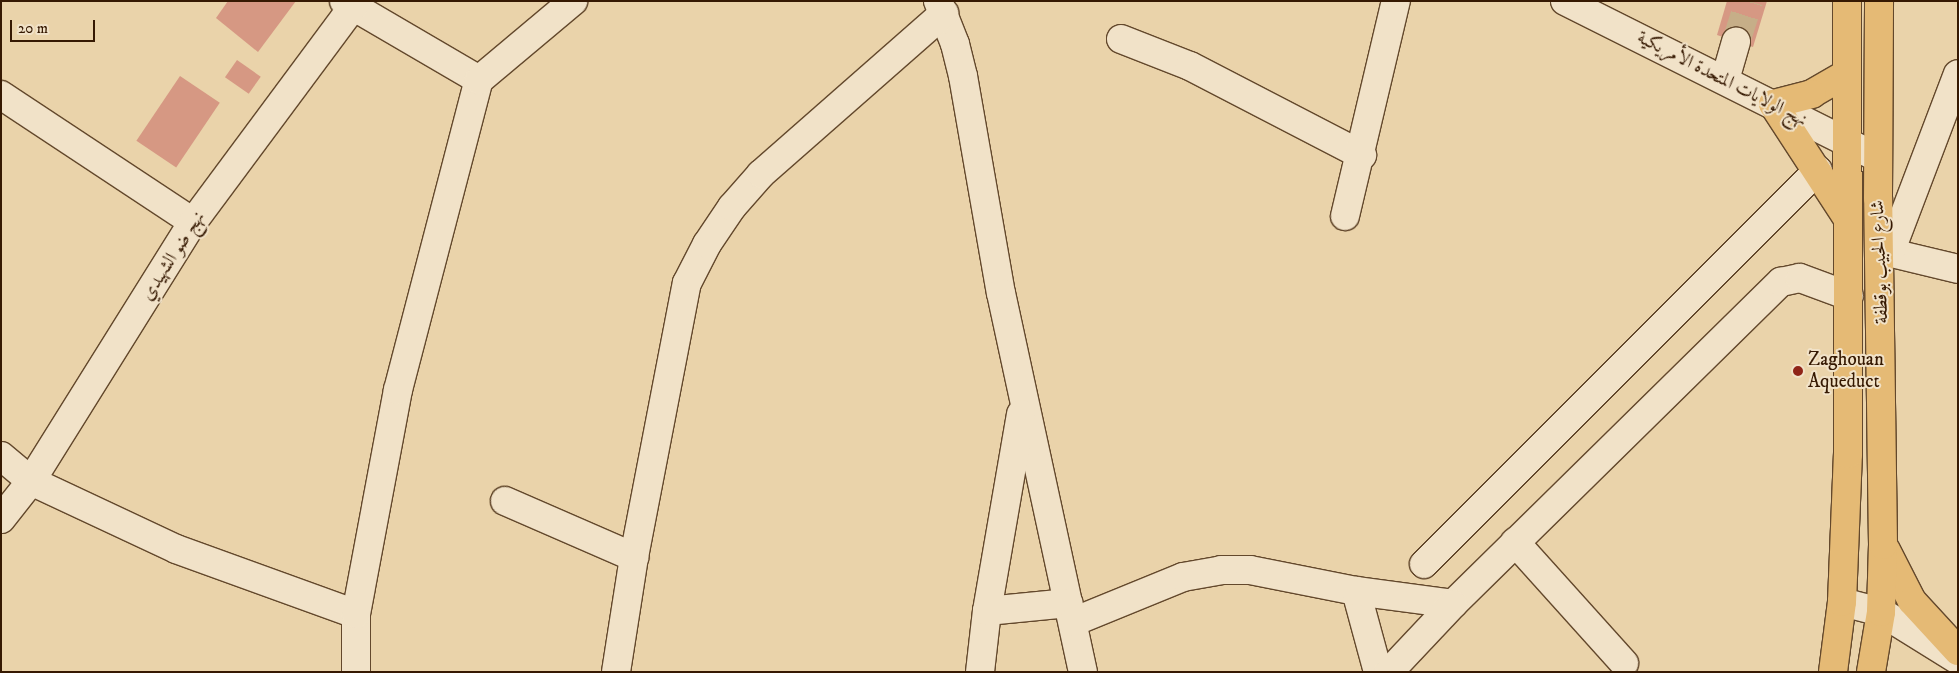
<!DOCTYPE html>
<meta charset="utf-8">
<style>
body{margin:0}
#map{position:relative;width:1959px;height:673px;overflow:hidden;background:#ead3aa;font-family:"IM FELL DW Pica",Amiri,serif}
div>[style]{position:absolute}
.building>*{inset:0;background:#d69883;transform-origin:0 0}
.minor-tunnel>*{height:28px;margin-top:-14px;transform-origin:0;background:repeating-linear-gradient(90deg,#c6ae88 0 28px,transparent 0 42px)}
.roads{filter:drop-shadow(1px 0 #63482c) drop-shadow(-1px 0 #63482c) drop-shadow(0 1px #63482c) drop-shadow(0 -1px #63482c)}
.minor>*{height:28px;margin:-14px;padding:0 14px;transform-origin:14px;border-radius:14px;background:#f1e2c8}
.major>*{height:28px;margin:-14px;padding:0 14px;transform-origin:14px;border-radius:14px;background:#e5ba75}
.dots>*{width:14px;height:14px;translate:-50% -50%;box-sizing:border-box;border:2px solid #f1e2c8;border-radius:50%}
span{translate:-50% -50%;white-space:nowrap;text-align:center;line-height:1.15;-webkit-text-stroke:4px #f1e2c8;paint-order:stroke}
.street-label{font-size:19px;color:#361902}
.poi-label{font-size:19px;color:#361902}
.left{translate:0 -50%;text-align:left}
.frame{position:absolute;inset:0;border:2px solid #361902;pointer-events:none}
.scale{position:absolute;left:10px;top:20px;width:85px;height:22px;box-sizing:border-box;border:2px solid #361902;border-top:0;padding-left:6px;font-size:15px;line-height:18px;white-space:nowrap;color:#361902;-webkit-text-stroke:4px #f1e2c8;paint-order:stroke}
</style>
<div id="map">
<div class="building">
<div style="clip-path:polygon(228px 1px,296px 1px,258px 52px,216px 18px)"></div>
<div style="clip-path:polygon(1727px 1px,1767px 1px,1753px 47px,1717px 35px)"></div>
<div style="left:237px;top:60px;width:29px;height:21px;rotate:35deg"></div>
<div style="left:180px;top:76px;width:48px;height:78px;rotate:34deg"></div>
</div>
<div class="minor-tunnel">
<div style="left:1736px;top:42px;width:43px;rotate:-72.4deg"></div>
</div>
<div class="roads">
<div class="minor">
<div style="left:344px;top:1px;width:156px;rotate:30.3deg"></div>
<div style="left:938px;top:1px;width:46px;rotate:68.4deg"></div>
<div style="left:955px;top:44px;width:33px;rotate:76deg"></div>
<div style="left:963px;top:76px;width:220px;rotate:80.1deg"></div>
<div style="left:1001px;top:293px;width:388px;rotate:77.8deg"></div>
<div style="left:1565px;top:1px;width:350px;rotate:26.6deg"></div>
<div style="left:1121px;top:39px;width:74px;rotate:21.4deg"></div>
<div style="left:1190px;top:66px;width:194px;rotate:27.4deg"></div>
<div style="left:1725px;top:80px;width:40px;rotate:-74deg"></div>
<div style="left:1px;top:95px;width:230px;rotate:33.5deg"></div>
<div style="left:1345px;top:216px;width:221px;rotate:-76.7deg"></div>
<div style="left:1879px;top:250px;width:81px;rotate:13.5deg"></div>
<div style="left:1891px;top:250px;width:188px;rotate:-69.2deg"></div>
<div style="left:1px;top:456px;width:39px;rotate:40deg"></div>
<div style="left:31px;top:481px;width:160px;rotate:25.1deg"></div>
<div style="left:176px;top:549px;width:191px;rotate:19.9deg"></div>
<div style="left:505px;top:501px;width:141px;rotate:23.5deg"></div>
<div style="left:1px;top:519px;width:48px;rotate:-51.7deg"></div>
<div style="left:31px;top:481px;width:305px;rotate:-58deg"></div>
<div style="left:193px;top:222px;width:275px;rotate:-53.4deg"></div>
<div style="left:1515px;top:542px;width:163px;rotate:48deg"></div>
<div style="left:1424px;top:564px;width:557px;rotate:-45deg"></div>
<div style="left:1356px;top:591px;width:84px;rotate:74.8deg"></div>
<div style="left:1842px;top:602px;width:40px;rotate:14.4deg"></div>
<div style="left:1881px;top:612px;width:91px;rotate:31.9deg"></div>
<div style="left:987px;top:611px;width:82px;rotate:-5.6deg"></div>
<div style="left:1073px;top:622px;width:119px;rotate:-22.2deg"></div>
<div style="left:1183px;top:577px;width:39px;rotate:-10deg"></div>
<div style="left:1221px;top:570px;width:29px"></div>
<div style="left:1250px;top:570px;width:108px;rotate:11.2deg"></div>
<div style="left:1356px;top:591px;width:98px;rotate:7.6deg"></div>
<div style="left:1453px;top:604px;width:460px;rotate:-44.5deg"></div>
<div style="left:1781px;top:282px;width:19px;rotate:-12deg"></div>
<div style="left:1800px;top:278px;width:52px;rotate:20.2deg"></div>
<div style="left:356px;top:672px;width:58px;rotate:-90deg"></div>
<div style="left:356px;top:614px;width:228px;rotate:-79.4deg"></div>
<div style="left:398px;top:390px;width:320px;rotate:-75.4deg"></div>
<div style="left:479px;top:80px;width:123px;rotate:-40deg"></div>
<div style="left:616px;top:672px;width:116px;rotate:-81.1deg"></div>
<div style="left:634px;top:557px;width:279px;rotate:-79.1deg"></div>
<div style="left:687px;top:283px;width:44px;rotate:-62.9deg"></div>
<div style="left:707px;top:244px;width:45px;rotate:-56deg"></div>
<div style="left:732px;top:207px;width:44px;rotate:-48.7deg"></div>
<div style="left:761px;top:174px;width:244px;rotate:-41.3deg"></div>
<div style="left:980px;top:672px;width:61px;rotate:-83.5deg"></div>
<div style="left:987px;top:611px;width:200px;rotate:-80.2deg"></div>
<div style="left:1389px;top:672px;width:93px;rotate:-46.7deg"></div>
</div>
<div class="major">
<div style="left:1846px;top:74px;width:39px;rotate:150deg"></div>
<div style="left:1812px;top:94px;width:40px;rotate:165.6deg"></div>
<div style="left:1773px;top:104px;width:137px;rotate:56.9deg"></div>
<div style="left:1886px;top:550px;width:57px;rotate:63deg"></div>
<div style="left:1912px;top:601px;width:68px;rotate:47.4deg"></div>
<div style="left:1833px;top:672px;width:71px;rotate:-82.7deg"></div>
<div style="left:1842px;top:602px;width:148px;rotate:-87.7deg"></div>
<div style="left:1848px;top:454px;width:453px;rotate:-90.1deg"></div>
<div style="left:1871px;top:672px;width:61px;rotate:-80.5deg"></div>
<div style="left:1881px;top:612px;width:67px;rotate:-88.3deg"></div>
<div style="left:1883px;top:545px;width:347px;rotate:-90.8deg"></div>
<div style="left:1878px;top:198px;width:197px;rotate:-89.7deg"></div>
</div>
</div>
<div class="dots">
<div style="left:1798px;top:371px;background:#8f2418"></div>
</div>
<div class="street-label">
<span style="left:1722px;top:79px;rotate:27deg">نهج الولايات المتحدة الأمريكية</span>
<span style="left:173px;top:256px;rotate:-57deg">نهج ضو الشهيدي</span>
<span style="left:1880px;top:262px;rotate:-92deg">شارع الحبيب بوقطفة</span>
</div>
<div class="poi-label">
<span class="left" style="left:1808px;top:371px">Zaghouan<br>Aqueduct</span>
</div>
<div class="frame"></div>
<div class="scale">20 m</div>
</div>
